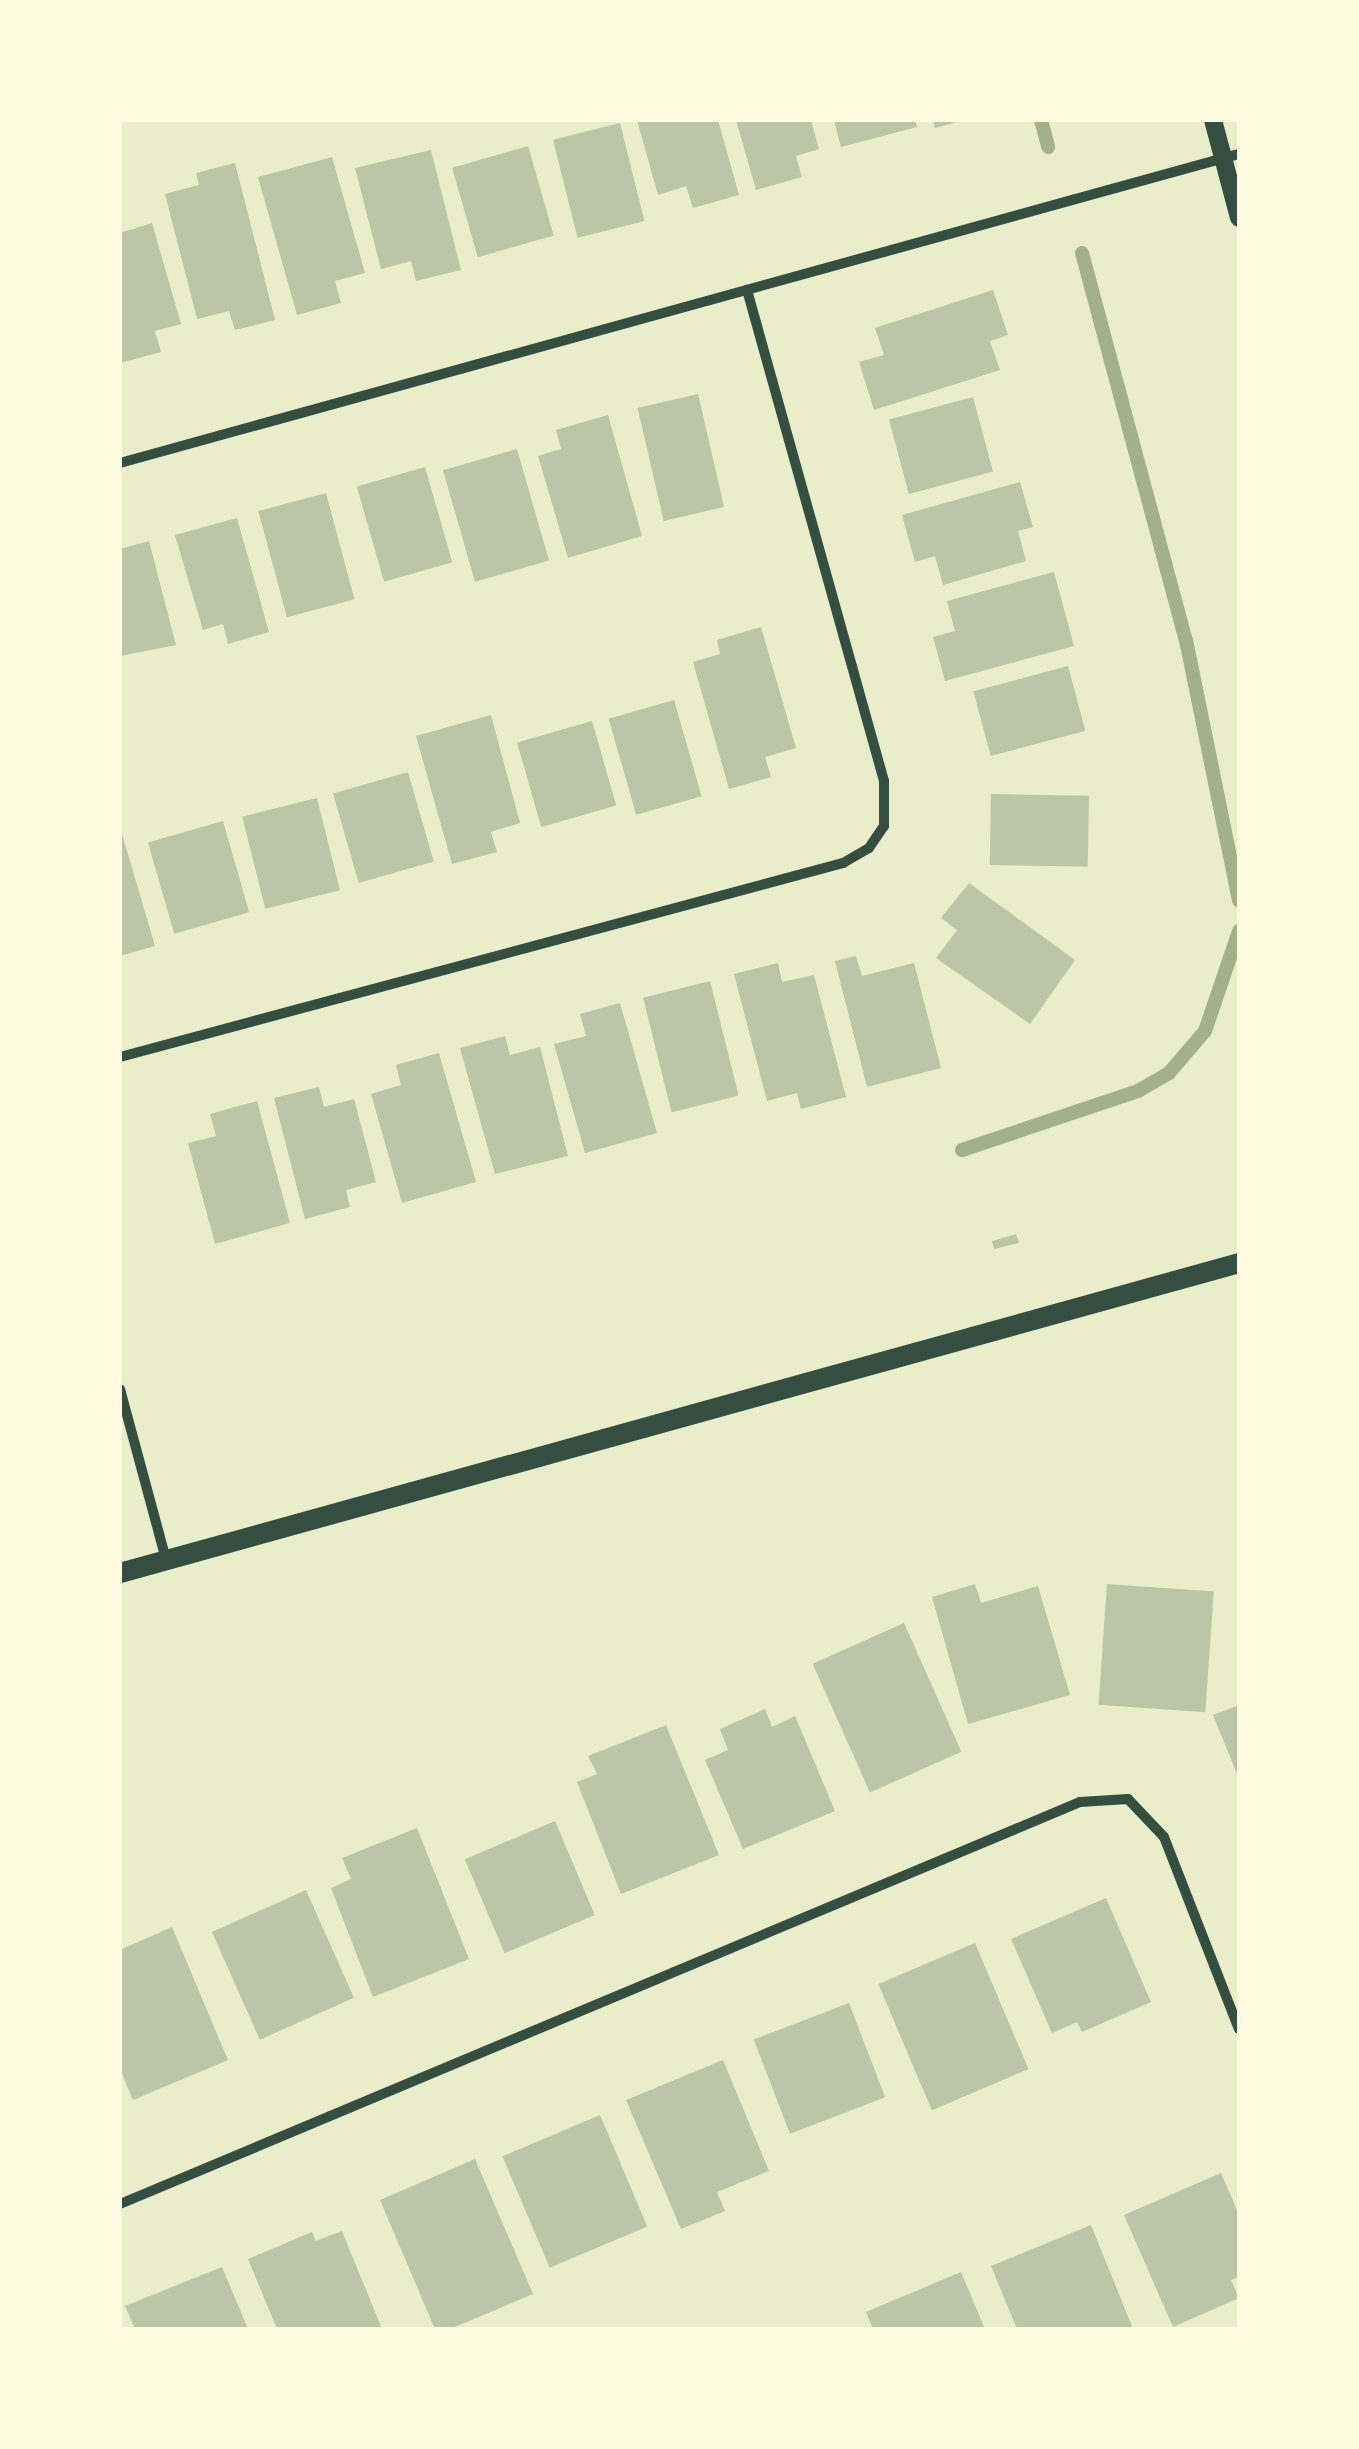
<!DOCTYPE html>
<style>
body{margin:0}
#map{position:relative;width:1359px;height:2449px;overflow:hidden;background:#e9edc9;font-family:"PT Sans Narrow",sans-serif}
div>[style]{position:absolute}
.stream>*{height:14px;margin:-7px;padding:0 7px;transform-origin:7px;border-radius:7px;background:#a3b18a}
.building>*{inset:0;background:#bcc5a7;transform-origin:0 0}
.minor>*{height:10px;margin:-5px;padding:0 5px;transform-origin:5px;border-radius:5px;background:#344e41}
.tertiary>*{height:18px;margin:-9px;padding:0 9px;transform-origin:9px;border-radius:9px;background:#344e41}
.secondary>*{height:20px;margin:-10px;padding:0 10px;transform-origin:10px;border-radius:10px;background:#344e41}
span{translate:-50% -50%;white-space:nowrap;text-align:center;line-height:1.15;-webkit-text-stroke:8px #fefae0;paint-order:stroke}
.frame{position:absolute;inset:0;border:122px solid #fefae0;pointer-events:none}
</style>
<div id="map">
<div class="stream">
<div style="left:1041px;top:120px;width:28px;rotate:75deg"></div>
<div style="left:1082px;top:253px;width:401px;rotate:75deg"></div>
<div style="left:1186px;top:640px;width:266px;rotate:78.5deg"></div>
<div style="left:962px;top:1150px;width:186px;rotate:-18.5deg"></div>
<div style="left:1138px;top:1091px;width:36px;rotate:-30deg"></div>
<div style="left:1169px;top:1073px;width:55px;rotate:-49.4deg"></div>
<div style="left:1205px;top:1031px;width:106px;rotate:-71.2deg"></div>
</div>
<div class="building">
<div style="clip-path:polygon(637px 120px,718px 120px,739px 195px,693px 208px,686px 186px,658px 195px)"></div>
<div style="clip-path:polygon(736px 120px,811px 120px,819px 149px,796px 156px,802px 177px,756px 190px)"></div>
<div style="clip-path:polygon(834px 120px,915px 120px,917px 127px,841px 147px)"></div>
<div style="clip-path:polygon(933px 120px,960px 120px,960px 121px,935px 128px)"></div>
<div style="left:620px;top:123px;width:101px;height:69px;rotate:76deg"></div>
<div style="left:528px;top:146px;width:93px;height:79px;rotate:74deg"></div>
<div style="clip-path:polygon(431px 150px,461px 270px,416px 281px,411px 261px,381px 269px,355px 168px)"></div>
<div style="clip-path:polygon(332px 157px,365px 273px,335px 281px,341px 303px,297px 315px,258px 177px)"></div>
<div style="clip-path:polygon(235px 163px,275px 320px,235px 330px,229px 311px,197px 319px,165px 194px,199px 185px,196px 173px)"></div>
<div style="clip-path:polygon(152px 223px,181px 324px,155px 331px,161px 352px,120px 363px,120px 233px)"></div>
<div style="clip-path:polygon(993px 290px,1008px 335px,990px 341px,1000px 370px,874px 410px,859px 362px,884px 355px,875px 328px)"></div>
<div style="left:698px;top:394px;width:116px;height:62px;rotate:77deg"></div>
<div style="left:973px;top:397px;width:77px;height:87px;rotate:75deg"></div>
<div style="clip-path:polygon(608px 415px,642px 536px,568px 558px,538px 456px,561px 449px,556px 430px)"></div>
<div style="left:517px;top:449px;width:116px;height:77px;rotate:74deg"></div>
<div style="left:425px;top:467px;width:99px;height:71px;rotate:74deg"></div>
<div style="clip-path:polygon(1020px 482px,1033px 527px,1018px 531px,1026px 561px,943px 585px,935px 556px,915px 562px,902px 515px)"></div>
<div style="left:326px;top:493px;width:110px;height:70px;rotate:75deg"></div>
<div style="clip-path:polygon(237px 518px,269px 632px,228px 644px,223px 624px,203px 630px,175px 535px)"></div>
<div style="clip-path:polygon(149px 541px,176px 645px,120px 656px,120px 549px)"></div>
<div style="clip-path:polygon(1054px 572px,1074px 646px,945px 681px,933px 637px,955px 631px,947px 601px)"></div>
<div style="clip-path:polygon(761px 627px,796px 748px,765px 757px,771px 777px,729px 789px,693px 662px,720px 654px,717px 640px)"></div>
<div style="left:1068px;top:666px;width:67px;height:98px;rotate:75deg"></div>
<div style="left:674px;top:700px;width:100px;height:68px;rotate:74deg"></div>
<div style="clip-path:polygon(491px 715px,520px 823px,491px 832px,497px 852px,452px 864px,416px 736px)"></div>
<div style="left:592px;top:721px;width:88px;height:78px;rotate:74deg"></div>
<div style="left:408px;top:772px;width:93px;height:78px;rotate:74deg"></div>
<div style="left:991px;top:794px;width:98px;height:71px;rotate:1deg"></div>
<div style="left:317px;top:798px;width:95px;height:77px;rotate:76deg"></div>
<div style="left:223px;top:821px;width:95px;height:78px;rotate:74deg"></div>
<div style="clip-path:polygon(120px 827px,155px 946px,120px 956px)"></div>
<div style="clip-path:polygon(969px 883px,1075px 960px,1030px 1024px,936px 958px,957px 930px,941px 918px)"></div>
<div style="clip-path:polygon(856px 956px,862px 976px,914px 963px,941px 1068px,867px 1087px,835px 961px)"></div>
<div style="clip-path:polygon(778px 963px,782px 982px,814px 975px,846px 1097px,801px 1109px,797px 1093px,767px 1101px,734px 974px)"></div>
<div style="left:710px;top:981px;width:118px;height:69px;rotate:76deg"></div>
<div style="clip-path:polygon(620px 1003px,657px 1133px,585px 1153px,554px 1044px,586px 1036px,580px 1014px)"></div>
<div style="clip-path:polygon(505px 1036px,510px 1055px,540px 1047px,568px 1156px,495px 1174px,460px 1048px)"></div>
<div style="clip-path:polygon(439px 1053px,476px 1182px,402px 1203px,371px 1094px,401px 1085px,396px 1065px)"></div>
<div style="clip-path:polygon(319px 1087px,324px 1107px,354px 1099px,376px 1182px,346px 1190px,350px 1207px,305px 1219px,274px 1098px)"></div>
<div style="clip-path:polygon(257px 1101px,290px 1223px,215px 1244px,188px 1143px,216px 1136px,210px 1114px)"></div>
<div style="clip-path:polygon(1016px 1234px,1019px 1243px,994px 1249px,992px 1241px)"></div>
<div style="clip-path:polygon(975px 1584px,981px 1603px,1038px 1586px,1070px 1695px,968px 1724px,932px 1597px)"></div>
<div style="left:1107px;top:1584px;width:107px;height:121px;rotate:4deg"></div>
<div style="left:904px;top:1623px;width:141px;height:100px;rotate:66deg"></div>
<div style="clip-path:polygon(1239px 1705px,1239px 1779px,1213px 1715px)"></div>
<div style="clip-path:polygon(765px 1709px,772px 1727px,795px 1716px,835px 1811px,743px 1849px,705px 1760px,728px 1750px,720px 1729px)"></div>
<div style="clip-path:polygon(666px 1725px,719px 1855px,621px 1894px,577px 1782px,597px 1774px,588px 1756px)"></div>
<div style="left:555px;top:1821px;width:102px;height:98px;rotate:67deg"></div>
<div style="clip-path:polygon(417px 1828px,469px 1959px,373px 1997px,331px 1888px,351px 1879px,342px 1858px)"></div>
<div style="left:306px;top:1890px;width:118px;height:103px;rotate:66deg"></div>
<div style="clip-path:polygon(1106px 1898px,1151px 2002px,1082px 2032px,1077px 2022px,1052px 2033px,1011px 1939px)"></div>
<div style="clip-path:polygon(172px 1927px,228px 2060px,133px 2100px,120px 2069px,120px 1950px)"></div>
<div style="left:975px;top:1943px;width:137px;height:105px;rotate:67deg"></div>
<div style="left:849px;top:2003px;width:101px;height:102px;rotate:69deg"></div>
<div style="clip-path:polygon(723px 2060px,769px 2171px,717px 2192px,725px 2211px,681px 2229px,626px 2100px)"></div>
<div style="left:600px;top:2115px;width:121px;height:106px;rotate:67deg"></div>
<div style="clip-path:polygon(475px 2159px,533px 2294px,450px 2329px,435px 2329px,380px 2200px)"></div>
<div style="clip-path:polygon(1221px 2173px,1239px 2215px,1239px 2277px,1231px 2280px,1239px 2298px,1173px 2327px,1124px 2215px)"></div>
<div style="clip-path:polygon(1091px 2225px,1133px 2329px,1017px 2329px,991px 2266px)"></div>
<div style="clip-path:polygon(342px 2231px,382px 2329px,277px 2329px,248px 2259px,312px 2232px,316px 2241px)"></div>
<div style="clip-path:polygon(222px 2267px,248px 2329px,135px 2329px,125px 2306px)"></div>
<div style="clip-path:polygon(961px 2272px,985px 2329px,873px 2329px,866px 2312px)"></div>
</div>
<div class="minor">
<div style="left:120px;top:463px;width:1161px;rotate:-15.44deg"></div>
<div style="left:120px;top:1057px;width:749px;rotate:-15.02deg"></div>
<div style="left:843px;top:863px;width:30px;rotate:-30deg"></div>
<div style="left:869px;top:848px;width:27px;rotate:-56deg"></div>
<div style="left:884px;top:826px;width:45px;rotate:-90deg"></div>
<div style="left:884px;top:781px;width:510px;rotate:-105.59deg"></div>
<div style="left:120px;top:1389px;width:177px;rotate:74.9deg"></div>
<div style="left:120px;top:2204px;width:1041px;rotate:-22.72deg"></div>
<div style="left:1080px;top:1802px;width:48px;rotate:-3.6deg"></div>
<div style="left:1128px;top:1799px;width:52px;rotate:46.5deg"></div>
<div style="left:1164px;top:1837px;width:206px;rotate:68.7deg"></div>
</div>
<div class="tertiary">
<div style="left:1213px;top:120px;width:101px;rotate:75.1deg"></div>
</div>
<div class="secondary">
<div style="left:120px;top:1573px;width:1161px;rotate:-15.48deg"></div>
</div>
<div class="frame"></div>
</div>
